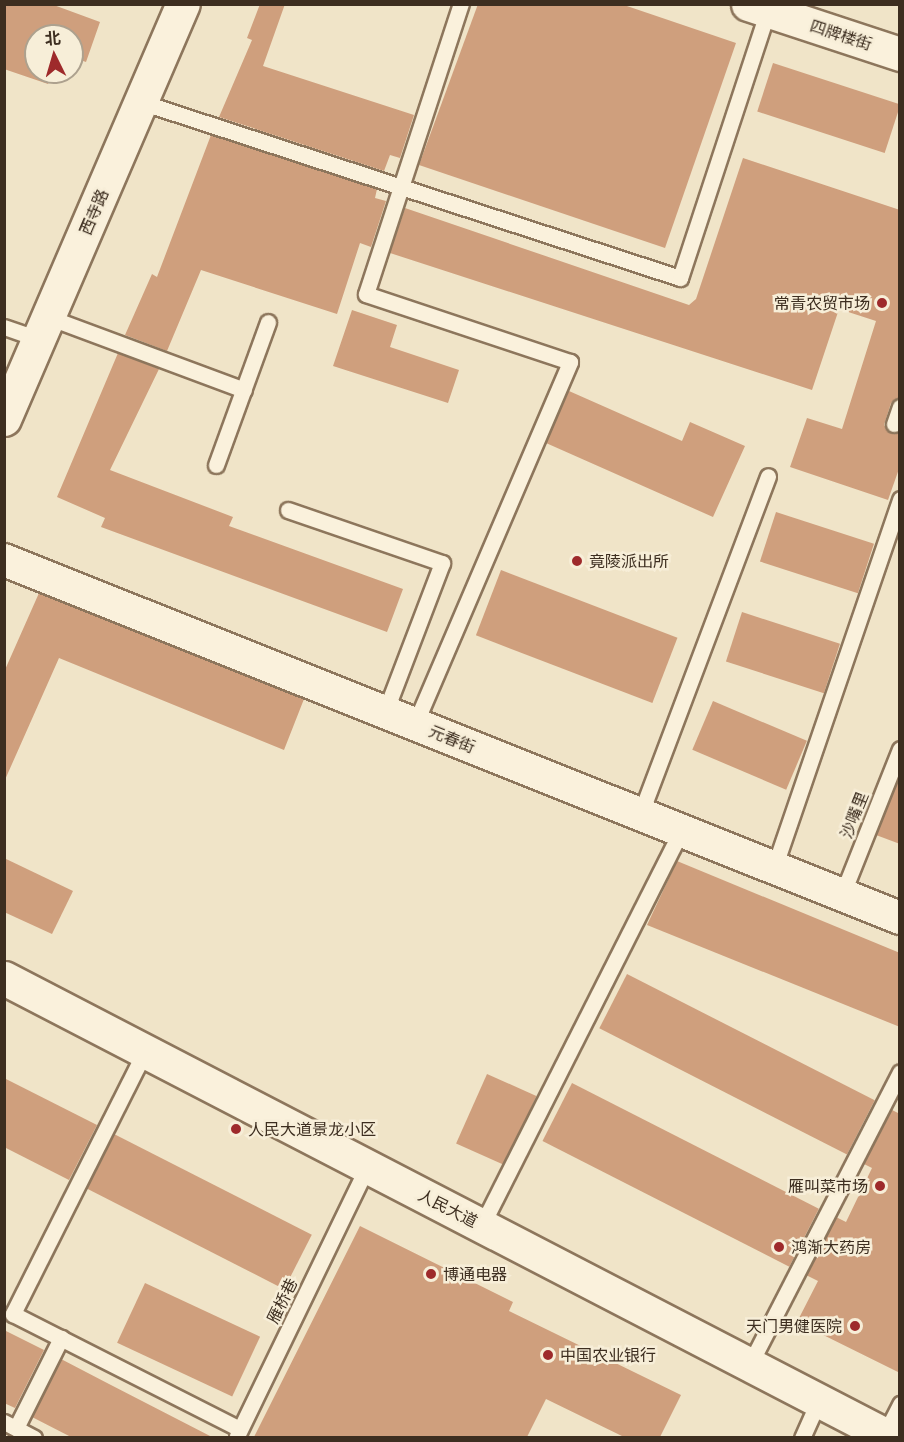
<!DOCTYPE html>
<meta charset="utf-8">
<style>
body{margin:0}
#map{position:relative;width:904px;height:1442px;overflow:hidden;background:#f0e4c8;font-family:"Noto Serif","Noto Sans SC",serif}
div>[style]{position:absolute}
.building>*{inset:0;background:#cf9f7d;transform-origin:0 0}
.roads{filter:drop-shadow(2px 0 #8d765c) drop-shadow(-2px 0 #8d765c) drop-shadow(0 2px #8d765c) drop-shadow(0 -2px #8d765c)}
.service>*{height:15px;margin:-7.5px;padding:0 7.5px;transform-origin:7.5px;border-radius:7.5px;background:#faf1dc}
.minor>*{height:32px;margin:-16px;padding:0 16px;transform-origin:16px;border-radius:16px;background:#faf1dc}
.tertiary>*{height:33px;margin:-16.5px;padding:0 16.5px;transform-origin:16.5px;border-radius:16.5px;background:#faf1dc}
.secondary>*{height:33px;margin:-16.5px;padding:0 16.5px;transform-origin:16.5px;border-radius:16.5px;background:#faf1dc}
.dots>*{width:16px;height:16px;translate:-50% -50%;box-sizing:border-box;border:3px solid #f7eed8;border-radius:50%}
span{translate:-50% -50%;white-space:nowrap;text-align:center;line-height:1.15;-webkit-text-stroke:5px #f7eed8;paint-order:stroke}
.street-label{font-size:16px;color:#3d2e20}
.poi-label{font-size:16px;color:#3d2e20}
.right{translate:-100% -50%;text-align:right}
.left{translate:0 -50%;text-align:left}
.frame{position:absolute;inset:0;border:6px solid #3d2e20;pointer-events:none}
.north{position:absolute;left:24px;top:24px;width:60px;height:60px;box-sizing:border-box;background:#f7eed8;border:2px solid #ada18e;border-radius:50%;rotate:355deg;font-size:16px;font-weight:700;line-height:24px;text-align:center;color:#3d2e20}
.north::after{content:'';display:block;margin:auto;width:21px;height:27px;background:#9e2a2b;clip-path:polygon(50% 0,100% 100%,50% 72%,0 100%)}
</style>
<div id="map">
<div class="building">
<div style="clip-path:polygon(4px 4px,51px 4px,100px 22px,86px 62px,72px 57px,72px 36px,36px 36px,36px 72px,52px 72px,48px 84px,4px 69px)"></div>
<div style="clip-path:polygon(260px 4px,285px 4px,263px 66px,414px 115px,400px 158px,390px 155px,384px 171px,219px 117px,252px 40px,247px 38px)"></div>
<div style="clip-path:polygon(478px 4px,621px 4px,736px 43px,665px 248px,419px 165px)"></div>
<div style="left:773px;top:63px;width:134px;height:51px;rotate:18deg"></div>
<div style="clip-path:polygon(211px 135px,377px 189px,375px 198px,386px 201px,371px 247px,360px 243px,337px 314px,201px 270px,167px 351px,125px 335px,152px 274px,157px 277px)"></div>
<div style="clip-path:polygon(743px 158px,900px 210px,900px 397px,891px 403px,884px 425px,890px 433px,900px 432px,900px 466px,888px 500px,790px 467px,807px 418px,842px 429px,876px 321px,839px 309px,812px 390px,390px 253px,405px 208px,689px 305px,696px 299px)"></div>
<div style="clip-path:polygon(352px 310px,397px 325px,390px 347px,459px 370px,448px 403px,333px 366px)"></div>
<div style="clip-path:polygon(118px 353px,159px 369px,110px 470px,233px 517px,229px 526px,403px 589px,387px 632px,101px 527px,105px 518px,57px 497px)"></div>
<div style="clip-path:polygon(569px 391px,682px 441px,690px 422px,745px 446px,713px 517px,546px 443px)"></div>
<div style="left:776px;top:512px;width:103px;height:52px;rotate:18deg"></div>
<div style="left:501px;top:570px;width:189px;height:70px;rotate:21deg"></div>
<div style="clip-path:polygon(39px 593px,304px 699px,284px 750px,59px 658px,4px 782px,4px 672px)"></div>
<div style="left:742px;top:612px;width:103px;height:52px;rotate:18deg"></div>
<div style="left:713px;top:701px;width:102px;height:53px;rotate:23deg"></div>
<div style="clip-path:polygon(900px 777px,900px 844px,876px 835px)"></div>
<div style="clip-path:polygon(4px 858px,73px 891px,52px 934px,4px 912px)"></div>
<div style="clip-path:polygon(677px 861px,900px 953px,900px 1027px,647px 925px)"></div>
<div style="left:627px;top:974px;width:278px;height:61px;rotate:27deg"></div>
<div style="left:487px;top:1074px;width:54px;height:76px;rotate:24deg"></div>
<div style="clip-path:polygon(4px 1078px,97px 1125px,69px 1180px,4px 1147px)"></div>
<div style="left:572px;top:1083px;width:277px;height:65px;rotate:27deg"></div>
<div style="clip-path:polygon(892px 1110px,900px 1114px,900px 1373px,797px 1322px,818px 1281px,806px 1275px,836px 1217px,846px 1222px,872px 1168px,864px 1164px)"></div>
<div style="left:114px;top:1134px;width:222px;height:61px;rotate:27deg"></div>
<div style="clip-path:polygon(360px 1226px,513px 1302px,509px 1311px,681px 1395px,660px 1437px,624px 1437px,546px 1399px,527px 1437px,254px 1437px)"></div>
<div style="left:145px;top:1283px;width:127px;height:66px;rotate:25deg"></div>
<div style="clip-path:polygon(4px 1330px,44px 1350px,15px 1408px,4px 1403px)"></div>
<div style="clip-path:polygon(61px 1359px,109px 1384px,212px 1437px,71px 1437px,32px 1417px)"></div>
</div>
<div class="roads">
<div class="service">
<div style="left:141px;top:102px;width:567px;rotate:18.08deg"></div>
<div style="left:680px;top:278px;width:281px;rotate:-71.8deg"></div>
<div style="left:48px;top:317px;width:209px;rotate:20.4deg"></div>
<div style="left:4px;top:327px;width:37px;rotate:19deg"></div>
<div style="left:894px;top:424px;width:18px;rotate:-71deg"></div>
<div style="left:216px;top:465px;width:152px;rotate:-70deg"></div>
<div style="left:288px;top:510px;width:163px;rotate:19deg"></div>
<div style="left:442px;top:563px;width:160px;rotate:110.9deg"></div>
<div style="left:415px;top:724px;width:394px;rotate:-66.8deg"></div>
<div style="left:570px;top:362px;width:215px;rotate:-161.6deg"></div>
<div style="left:366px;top:294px;width:305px;rotate:-71.9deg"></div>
<div style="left:640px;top:815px;width:362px;rotate:-69.3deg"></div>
<div style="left:774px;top:868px;width:390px;rotate:-71.1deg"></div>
<div style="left:842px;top:895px;width:157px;rotate:-68.3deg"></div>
<div style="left:138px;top:1065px;width:279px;rotate:116.7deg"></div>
<div style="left:13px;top:1314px;width:254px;rotate:26.9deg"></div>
<div style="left:482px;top:1225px;width:441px;rotate:-63.2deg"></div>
<div style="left:750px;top:1364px;width:328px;rotate:-62.8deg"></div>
<div style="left:4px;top:1422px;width:34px;rotate:28deg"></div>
<div style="left:16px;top:1428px;width:101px;rotate:-63.4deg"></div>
<div style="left:885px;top:1434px;width:34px;rotate:-63deg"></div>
<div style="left:237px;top:1436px;width:285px;rotate:-64.2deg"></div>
<div style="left:802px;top:1438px;width:24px;rotate:-66deg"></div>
</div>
<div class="minor">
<div style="left:4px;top:560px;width:965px;rotate:21.78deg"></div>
</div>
<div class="tertiary">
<div style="left:748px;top:4px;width:160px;rotate:18.2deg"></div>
<div style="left:4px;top:419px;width:452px;rotate:-66.7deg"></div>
</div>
<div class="secondary">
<div style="left:4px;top:978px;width:999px;rotate:27.41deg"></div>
</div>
</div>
<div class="dots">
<div style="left:882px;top:303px;background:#9e2a2b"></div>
<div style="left:577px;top:561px;background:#9e2a2b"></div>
<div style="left:236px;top:1129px;background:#9e2a2b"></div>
<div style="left:880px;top:1186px;background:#9e2a2b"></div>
<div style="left:779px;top:1247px;background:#9e2a2b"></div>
<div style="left:431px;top:1274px;background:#9e2a2b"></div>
<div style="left:855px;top:1326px;background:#9e2a2b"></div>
<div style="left:548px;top:1355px;background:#9e2a2b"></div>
</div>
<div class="street-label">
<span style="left:841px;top:35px;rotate:18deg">四牌楼街</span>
<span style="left:94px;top:212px;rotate:-67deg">西寺路</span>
<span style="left:452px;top:739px;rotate:22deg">元春街</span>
<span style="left:854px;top:815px;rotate:-68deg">沙嘴里</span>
<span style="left:448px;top:1208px;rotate:27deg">人民大道</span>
<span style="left:282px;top:1301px;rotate:-64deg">雁桥巷</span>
</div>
<div class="poi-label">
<span class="right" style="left:870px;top:303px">常青农贸市场</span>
<span class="left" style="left:589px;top:561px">竟陵派出所</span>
<span class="left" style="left:248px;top:1129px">人民大道景龙小区</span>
<span class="right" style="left:868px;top:1186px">雁叫菜市场</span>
<span class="left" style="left:791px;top:1247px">鸿渐大药房</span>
<span class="left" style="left:443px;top:1274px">博通电器</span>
<span class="right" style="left:842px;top:1326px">天门男健医院</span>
<span class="left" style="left:560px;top:1355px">中国农业银行</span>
</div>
<div class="frame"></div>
<div class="north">北</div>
</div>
